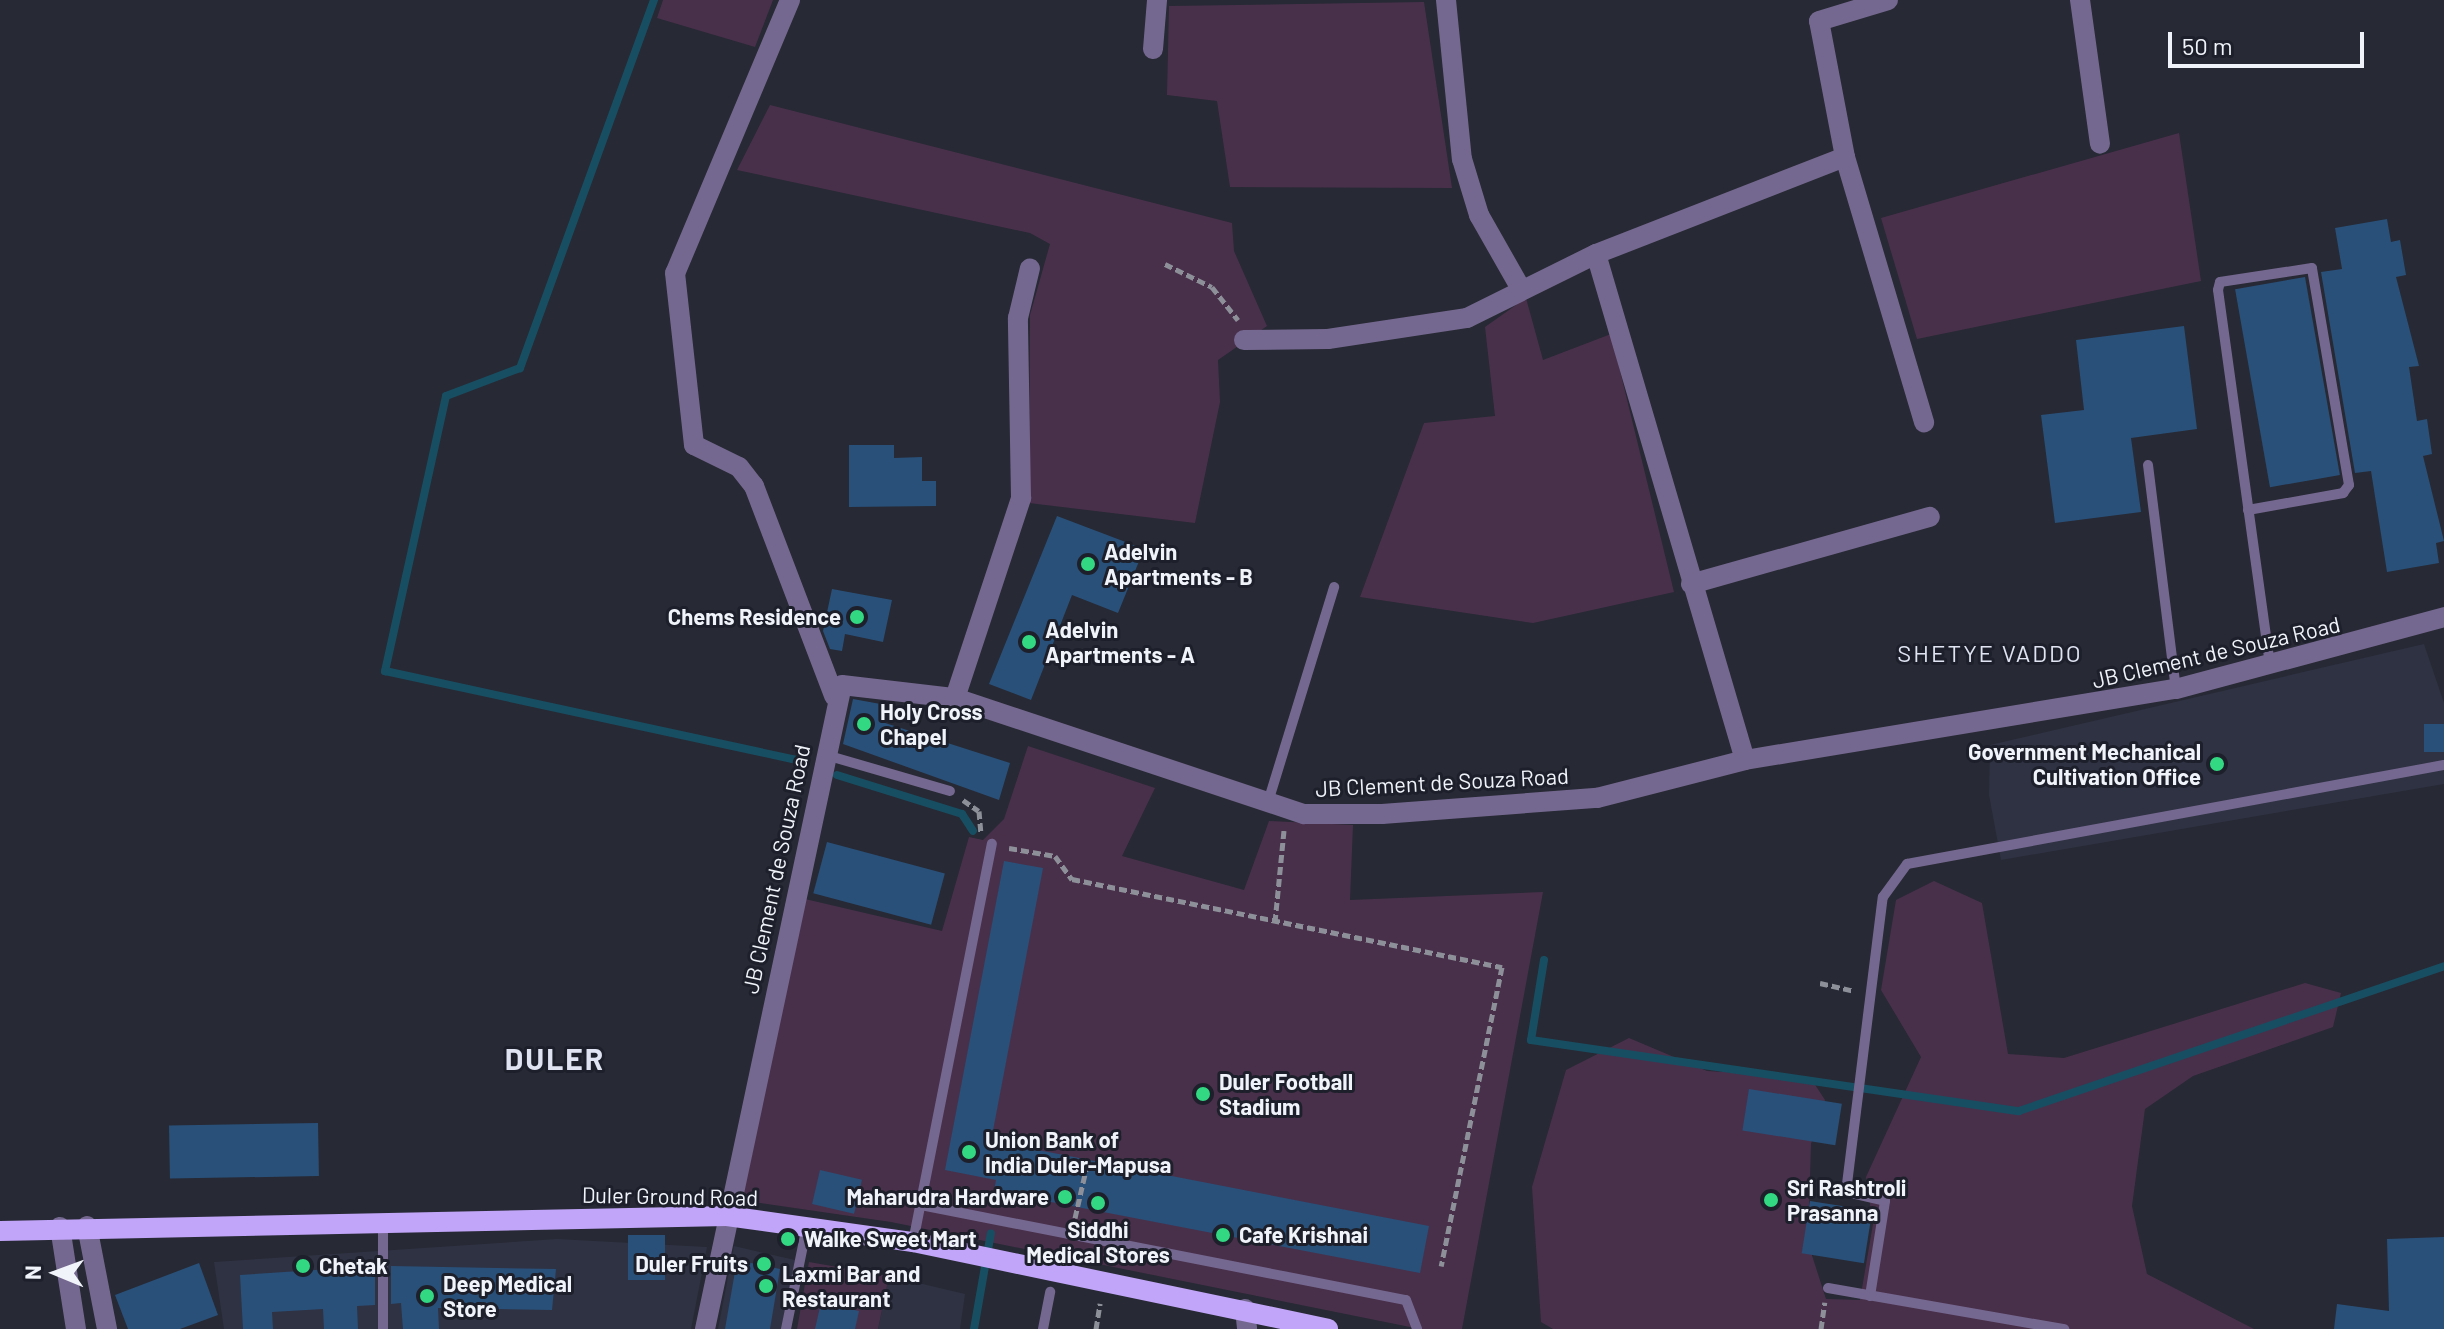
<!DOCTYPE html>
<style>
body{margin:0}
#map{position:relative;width:2444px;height:1329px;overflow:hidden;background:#272934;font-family:Barlow,sans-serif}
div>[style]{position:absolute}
.built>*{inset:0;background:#2f3243}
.green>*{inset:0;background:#48304b}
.stream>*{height:8px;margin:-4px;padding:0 4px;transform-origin:4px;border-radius:4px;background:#184e62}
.building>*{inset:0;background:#295079;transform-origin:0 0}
.path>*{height:5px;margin-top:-2.5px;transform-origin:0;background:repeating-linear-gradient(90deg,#8e9099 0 8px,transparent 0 12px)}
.lane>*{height:10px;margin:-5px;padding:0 5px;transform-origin:5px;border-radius:5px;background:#756890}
.street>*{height:20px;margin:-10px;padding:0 10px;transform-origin:10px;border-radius:10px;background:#756890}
.primary>*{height:20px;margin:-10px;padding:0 10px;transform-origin:10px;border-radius:10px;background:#c1a5f8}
.dots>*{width:22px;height:22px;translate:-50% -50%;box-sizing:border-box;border:4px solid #1d202a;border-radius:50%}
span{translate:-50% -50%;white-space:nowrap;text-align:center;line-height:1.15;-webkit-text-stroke:6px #1d202a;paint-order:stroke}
.poi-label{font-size:22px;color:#f1f3fa;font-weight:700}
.left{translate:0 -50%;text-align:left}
.right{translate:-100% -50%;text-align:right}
.street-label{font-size:22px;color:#f1f3fa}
.neighbourhood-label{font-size:24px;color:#dfe3f2;letter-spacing:2px}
.district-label{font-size:30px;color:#dfe3f2;font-weight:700;letter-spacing:2px}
.north{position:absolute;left:16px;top:1233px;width:80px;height:80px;-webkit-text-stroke:6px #1d202a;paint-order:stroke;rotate:271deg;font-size:22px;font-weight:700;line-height:32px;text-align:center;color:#f1f3fa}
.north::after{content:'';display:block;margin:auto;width:28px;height:36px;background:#f1f3fa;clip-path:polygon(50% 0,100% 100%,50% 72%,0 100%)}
.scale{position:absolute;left:2168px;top:32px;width:196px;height:36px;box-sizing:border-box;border:4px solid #f1f3fa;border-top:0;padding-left:10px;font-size:24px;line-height:28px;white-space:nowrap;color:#f1f3fa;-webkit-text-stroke:6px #1d202a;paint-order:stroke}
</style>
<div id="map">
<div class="built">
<div style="clip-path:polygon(2424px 644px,2444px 703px,2444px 784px,2001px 860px,1989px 795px,1990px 745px)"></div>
<div style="clip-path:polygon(557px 1239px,707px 1247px,691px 1329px,224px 1329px,214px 1262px)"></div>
<div style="clip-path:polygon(734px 1246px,795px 1260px,781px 1329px,718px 1329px)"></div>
<div style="clip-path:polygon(889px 1276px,965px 1294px,960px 1329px,878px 1329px)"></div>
</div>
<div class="green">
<div style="clip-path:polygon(663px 0,773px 0,755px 47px,657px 18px)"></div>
<div style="clip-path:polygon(1424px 2px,1452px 188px,1230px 187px,1217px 101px,1167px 95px,1169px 6px)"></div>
<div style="clip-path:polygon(770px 105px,1232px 223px,1234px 251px,1267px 326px,1218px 360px,1220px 402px,1195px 523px,1029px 503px,1030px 315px,1050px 244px,1030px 233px,737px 170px)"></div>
<div style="clip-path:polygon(2179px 133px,2201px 281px,1917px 339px,1881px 218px)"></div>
<div style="clip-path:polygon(1526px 298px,1543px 360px,1611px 334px,1674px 592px,1533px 623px,1360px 597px,1424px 423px,1495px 416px,1485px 327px)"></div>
<div style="clip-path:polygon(1028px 746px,1155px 788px,1122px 856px,1244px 890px,1269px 821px,1353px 825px,1350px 900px,1543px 892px,1462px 1329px,1420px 1329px,891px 1222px,739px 1200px,805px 899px,942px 931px,969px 837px,983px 840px,1004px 819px)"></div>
<div style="clip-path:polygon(1934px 881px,1982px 903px,2008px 1054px,2064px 1058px,2305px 983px,2341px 993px,2333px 1027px,2193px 1076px,2145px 1109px,2132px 1206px,2147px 1274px,2254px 1329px,1553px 1329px,1541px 1322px,1532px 1187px,1566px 1070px,1629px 1038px,1707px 1071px,1810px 1077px,1825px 1100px,1811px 1144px,1808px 1243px,1826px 1299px,1860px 1300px,1873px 1224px,1866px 1177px,1921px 1057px,1881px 990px,1896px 900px)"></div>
<div style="clip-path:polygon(809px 1262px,889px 1276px,878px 1329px,797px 1329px)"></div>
</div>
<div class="stream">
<div style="left:654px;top:0;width:392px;rotate:110deg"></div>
<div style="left:520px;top:368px;width:79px;rotate:159.3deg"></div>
<div style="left:446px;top:396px;width:282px;rotate:102.5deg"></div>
<div style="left:385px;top:671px;width:427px;rotate:12.2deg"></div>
<div style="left:837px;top:775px;width:131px;rotate:17.3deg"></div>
<div style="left:962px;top:814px;width:20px;rotate:57deg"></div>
<div style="left:1544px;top:960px;width:81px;rotate:99.2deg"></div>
<div style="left:1531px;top:1040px;width:493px;rotate:8.3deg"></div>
<div style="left:2019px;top:1111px;width:449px;rotate:-18.8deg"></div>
<div style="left:974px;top:1329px;width:97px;rotate:-80deg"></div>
</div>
<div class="building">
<div style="clip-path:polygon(2387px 219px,2391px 242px,2400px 240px,2406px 275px,2396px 277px,2419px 366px,2409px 367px,2417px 421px,2427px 419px,2432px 454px,2423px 456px,2444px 541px,2436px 543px,2439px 563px,2387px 572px,2371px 471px,2355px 473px,2321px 272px,2342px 269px,2335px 228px)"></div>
<div style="left:2305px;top:277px;width:201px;height:71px;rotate:80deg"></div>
<div style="clip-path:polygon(2184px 326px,2197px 429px,2131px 438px,2141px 512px,2055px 523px,2041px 415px,2084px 410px,2076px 340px)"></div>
<div style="clip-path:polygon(849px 445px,894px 445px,894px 458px,922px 457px,922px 481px,936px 481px,936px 506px,849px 507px)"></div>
<div style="clip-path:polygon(1057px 516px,1144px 549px,1118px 613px,1072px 595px,1031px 700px,989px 684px)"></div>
<div style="clip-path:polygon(832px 589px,892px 600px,883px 642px,845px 634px,842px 651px,830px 649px,823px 631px)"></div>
<div style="clip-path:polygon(853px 699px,886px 705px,882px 722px,1010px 763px,999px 800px,843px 744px)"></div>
<div style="left:2444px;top:724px;width:28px;height:20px;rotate:90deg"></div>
<div style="left:827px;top:842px;width:122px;height:53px;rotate:15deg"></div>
<div style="clip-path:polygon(1004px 861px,1043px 868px,991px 1141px,1429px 1226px,1420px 1273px,994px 1191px,996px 1180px,945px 1170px)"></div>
<div style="left:1749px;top:1089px;width:94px;height:42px;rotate:9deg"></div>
<div style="left:318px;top:1123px;width:53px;height:149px;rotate:89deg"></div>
<div style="left:820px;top:1170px;width:43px;height:35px;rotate:13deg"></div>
<div style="left:1810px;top:1201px;width:63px;height:53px;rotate:9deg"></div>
<div style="left:628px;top:1235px;width:37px;height:45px"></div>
<div style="clip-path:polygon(2444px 1237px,2444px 1329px,2334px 1329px,2337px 1304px,2389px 1311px,2387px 1239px)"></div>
<div style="clip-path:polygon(737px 1260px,780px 1269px,770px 1329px,725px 1329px)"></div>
<div style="clip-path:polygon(199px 1263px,218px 1315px,180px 1329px,128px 1329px,115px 1295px)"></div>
<div style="clip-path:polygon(375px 1266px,375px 1305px,357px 1306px,358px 1329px,324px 1329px,323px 1309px,272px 1312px,273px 1329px,243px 1329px,240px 1275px)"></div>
<div style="clip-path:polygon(391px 1266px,556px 1269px,552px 1310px,438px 1308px,439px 1329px,403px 1329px,401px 1303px,391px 1304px)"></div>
<div style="clip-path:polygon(821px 1303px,859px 1311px,855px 1329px,815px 1329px)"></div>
</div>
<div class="path">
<div style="left:1165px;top:264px;width:52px;rotate:26.1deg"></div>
<div style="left:1212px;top:287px;width:42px;rotate:51.8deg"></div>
<div style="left:963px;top:800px;width:19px;rotate:35deg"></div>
<div style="left:979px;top:811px;width:22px;rotate:85deg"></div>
<div style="left:1009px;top:848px;width:47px;rotate:9.9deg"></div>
<div style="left:1055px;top:856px;width:29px;rotate:54deg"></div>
<div style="left:1072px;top:879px;width:439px;rotate:11.6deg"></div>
<div style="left:1502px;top:967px;width:305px;rotate:101.5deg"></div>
<div style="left:1275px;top:922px;width:92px;rotate:-84.4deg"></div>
<div style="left:1820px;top:983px;width:35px;rotate:13deg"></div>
<div style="left:1075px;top:1218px;width:54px;rotate:-77.2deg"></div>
<div style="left:1096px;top:1329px;width:26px;rotate:-81deg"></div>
<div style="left:1821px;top:1329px;width:27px;rotate:-82deg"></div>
</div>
<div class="lane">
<div style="left:2148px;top:465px;width:226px;rotate:82.9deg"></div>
<div style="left:2248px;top:510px;width:97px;rotate:-10.1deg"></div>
<div style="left:2343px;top:493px;width:10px;rotate:-53deg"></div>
<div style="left:2349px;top:485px;width:220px;rotate:-99.7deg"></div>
<div style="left:2312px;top:268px;width:93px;rotate:171.3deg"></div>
<div style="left:2220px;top:282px;width:8px;rotate:104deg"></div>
<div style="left:2218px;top:290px;width:380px;rotate:82.1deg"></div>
<div style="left:826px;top:755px;width:129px;rotate:16.2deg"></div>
<div style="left:1268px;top:802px;width:225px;rotate:-72.9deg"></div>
<div style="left:921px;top:1205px;width:494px;rotate:11.1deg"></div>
<div style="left:1406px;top:1300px;width:31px;rotate:69deg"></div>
<div style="left:383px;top:1222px;width:107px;rotate:90deg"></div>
<div style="left:913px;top:1242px;width:406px;rotate:-78.8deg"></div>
<div style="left:1828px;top:1288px;width:240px;rotate:9.9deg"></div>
<div style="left:1870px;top:1296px;width:96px;rotate:-81deg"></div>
<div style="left:1885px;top:1201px;width:40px;rotate:-167deg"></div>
<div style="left:1846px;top:1192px;width:297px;rotate:-82.9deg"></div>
<div style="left:1883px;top:897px;width:41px;rotate:-54deg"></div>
<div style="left:1907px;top:864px;width:546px;rotate:-10.45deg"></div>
<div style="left:786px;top:1329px;width:105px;rotate:-78.5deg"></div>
<div style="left:1043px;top:1329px;width:38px;rotate:-79deg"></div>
</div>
<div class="street">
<div style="left:790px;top:0;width:296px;rotate:112.8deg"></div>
<div style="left:675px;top:273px;width:173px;rotate:83.7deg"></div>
<div style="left:694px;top:445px;width:50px;rotate:26.1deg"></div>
<div style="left:739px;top:467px;width:24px;rotate:52deg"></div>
<div style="left:754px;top:486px;width:225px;rotate:69.1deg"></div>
<div style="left:1446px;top:0;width:160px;rotate:84.3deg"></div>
<div style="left:1462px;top:159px;width:59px;rotate:73.1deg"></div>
<div style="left:1479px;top:215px;width:85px;rotate:60.4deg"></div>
<div style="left:2080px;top:0;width:145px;rotate:82.1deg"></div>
<div style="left:1153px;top:49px;width:49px;rotate:-85.3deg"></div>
<div style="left:1845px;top:157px;width:277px;rotate:73.4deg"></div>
<div style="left:1596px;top:254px;width:527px;rotate:73.59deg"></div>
<div style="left:1244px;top:340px;width:84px;rotate:-0.7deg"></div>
<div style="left:1328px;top:339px;width:141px;rotate:-8.6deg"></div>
<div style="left:1467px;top:318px;width:144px;rotate:-26.4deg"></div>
<div style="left:1596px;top:254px;width:267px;rotate:-21.3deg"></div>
<div style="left:1845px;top:157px;width:138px;rotate:-100.8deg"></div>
<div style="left:1819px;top:21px;width:72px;rotate:-16.9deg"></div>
<div style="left:1691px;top:584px;width:248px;rotate:-15.7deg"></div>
<div style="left:955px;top:698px;width:211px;rotate:-71.7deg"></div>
<div style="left:1021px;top:498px;width:180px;rotate:-91deg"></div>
<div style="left:1018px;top:318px;width:51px;rotate:-76.5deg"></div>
<div style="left:87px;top:1226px;width:105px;rotate:79deg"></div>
<div style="left:60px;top:1227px;width:103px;rotate:81.1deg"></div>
<div style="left:1245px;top:1309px;width:20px;rotate:84deg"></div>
<div style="left:705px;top:1329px;width:658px;rotate:-77.99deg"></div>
<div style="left:842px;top:685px;width:114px;rotate:6.6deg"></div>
<div style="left:955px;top:698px;width:368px;rotate:18.4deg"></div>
<div style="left:1304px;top:814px;width:78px"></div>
<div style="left:1382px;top:814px;width:216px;rotate:-4.3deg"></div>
<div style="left:1597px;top:798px;width:153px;rotate:-14.4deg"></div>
<div style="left:1745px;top:760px;width:437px;rotate:-9.4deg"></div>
<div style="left:2176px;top:689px;width:278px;rotate:-15deg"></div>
</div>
<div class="primary">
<div style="left:0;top:1231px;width:727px;rotate:-1.18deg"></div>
<div style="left:727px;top:1216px;width:188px;rotate:8deg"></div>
<div style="left:913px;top:1242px;width:424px;rotate:11.8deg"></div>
</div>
<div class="dots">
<div style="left:1088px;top:564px;background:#32d882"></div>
<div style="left:857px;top:617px;background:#32d882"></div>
<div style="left:1029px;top:642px;background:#32d882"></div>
<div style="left:864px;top:724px;background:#32d882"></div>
<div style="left:2217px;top:764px;background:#32d882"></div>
<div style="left:1203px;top:1094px;background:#32d882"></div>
<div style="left:969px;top:1152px;background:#32d882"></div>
<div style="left:1065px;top:1197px;background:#32d882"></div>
<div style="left:1771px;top:1200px;background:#32d882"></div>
<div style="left:1098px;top:1203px;background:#32d882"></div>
<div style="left:1223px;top:1235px;background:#32d882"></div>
<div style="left:788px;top:1239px;background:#32d882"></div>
<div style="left:764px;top:1264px;background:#32d882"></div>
<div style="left:303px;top:1266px;background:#32d882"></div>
<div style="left:766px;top:1286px;background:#32d882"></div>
<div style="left:427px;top:1296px;background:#32d882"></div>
</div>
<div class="poi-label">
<span class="left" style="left:1104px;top:564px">Adelvin<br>Apartments - B</span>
<span class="right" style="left:841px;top:617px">Chems Residence</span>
<span class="left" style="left:1045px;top:642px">Adelvin<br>Apartments - A</span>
<span class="left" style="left:880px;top:724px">Holy Cross<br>Chapel</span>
<span class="right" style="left:2201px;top:764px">Government Mechanical<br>Cultivation Office</span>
<span class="left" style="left:1219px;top:1094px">Duler Football<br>Stadium</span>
<span class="left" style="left:985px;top:1152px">Union Bank of<br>India Duler-Mapusa</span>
<span class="left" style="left:1787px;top:1200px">Sri Rashtroli<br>Prasanna</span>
<span class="right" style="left:1049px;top:1197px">Maharudra Hardware</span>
<span style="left:1098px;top:1242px">Siddhi<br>Medical Stores</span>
<span class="left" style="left:1239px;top:1235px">Cafe Krishnai</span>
<span class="left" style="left:804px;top:1239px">Walke Sweet Mart</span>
<span class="right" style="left:748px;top:1264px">Duler Fruits</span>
<span class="left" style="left:319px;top:1266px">Chetak</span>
<span class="left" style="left:782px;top:1286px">Laxmi Bar and<br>Restaurant</span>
<span class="left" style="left:443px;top:1296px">Deep Medical<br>Store</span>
</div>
<div class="street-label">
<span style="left:2216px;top:652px;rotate:-13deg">JB Clement de Souza Road</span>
<span style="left:1442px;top:782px;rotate:-3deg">JB Clement de Souza Road</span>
<span style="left:776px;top:869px;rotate:-78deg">JB Clement de Souza Road</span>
<span style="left:670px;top:1196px;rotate:1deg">Duler Ground Road</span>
</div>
<div class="neighbourhood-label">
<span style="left:1990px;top:653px">SHETYE VADDO</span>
</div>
<div class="district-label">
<span style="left:555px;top:1058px">DULER</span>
</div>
<div class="north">N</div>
<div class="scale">50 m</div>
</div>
